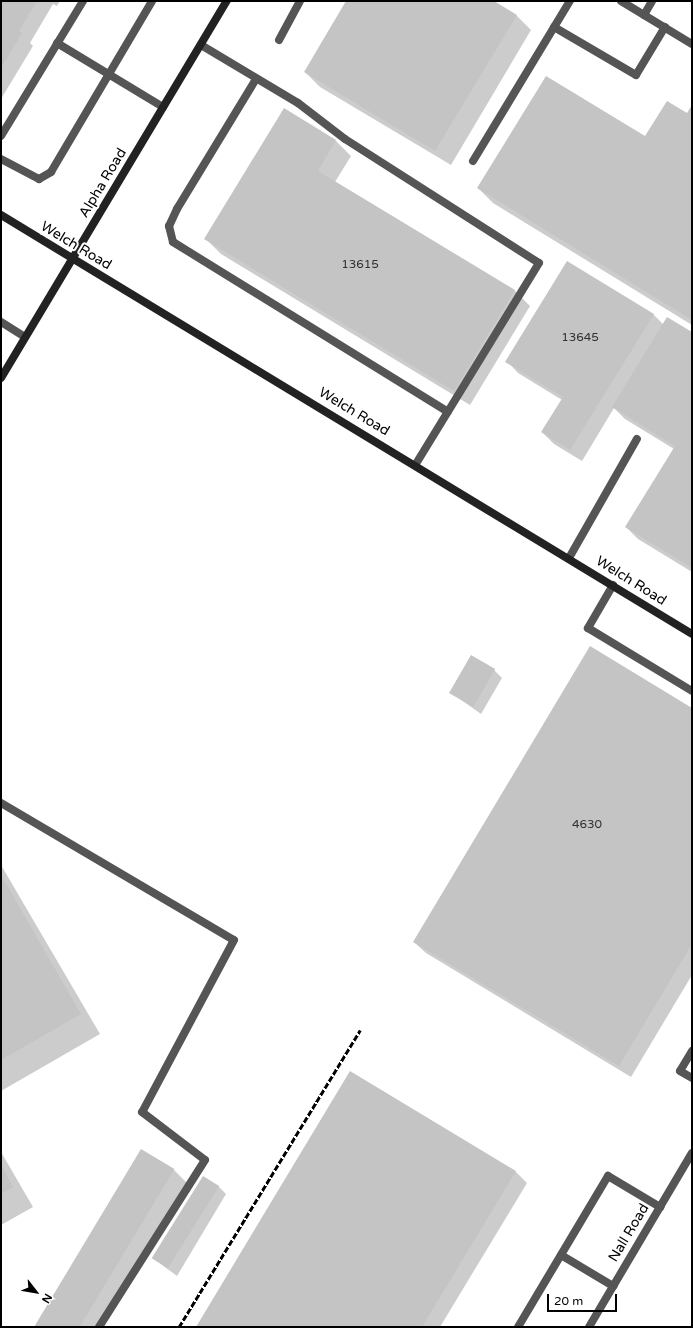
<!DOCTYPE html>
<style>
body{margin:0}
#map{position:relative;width:693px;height:1328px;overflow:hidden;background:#fff;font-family:"Varela Round",sans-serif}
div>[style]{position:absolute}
.shadow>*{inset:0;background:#0003}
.building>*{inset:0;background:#c4c4c4;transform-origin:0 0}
.lane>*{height:8px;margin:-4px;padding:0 4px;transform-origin:4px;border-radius:4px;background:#555}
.street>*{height:8px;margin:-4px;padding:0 4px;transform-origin:4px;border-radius:4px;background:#555}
.secondary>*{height:8px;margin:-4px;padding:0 4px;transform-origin:4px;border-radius:4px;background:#222}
.rail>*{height:3px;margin-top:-1.5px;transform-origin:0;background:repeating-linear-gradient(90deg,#000 0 6px,transparent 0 8px)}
span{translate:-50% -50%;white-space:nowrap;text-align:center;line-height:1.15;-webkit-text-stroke:4px #fff;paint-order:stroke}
.number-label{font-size:12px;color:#313131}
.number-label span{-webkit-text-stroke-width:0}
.street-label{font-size:14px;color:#000}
.frame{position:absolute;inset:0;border:2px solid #000;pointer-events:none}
.north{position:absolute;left:16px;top:1272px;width:40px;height:40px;-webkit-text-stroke:3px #fff;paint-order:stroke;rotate:121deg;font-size:11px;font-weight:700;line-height:16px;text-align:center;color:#000}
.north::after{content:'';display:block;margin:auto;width:14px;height:18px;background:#000;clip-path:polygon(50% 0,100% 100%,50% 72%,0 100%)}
.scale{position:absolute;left:547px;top:1294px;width:70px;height:18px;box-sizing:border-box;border:2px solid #000;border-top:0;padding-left:5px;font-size:12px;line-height:14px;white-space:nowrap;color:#000;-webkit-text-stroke:3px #fff;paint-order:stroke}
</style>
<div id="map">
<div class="shadow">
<div style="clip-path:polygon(1px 1px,60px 1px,57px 6px,53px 4px,30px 43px,33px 46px,1px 99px)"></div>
<div style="clip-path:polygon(348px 1px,492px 1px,516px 15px,531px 30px,451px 165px,320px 87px,305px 72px)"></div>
<div style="clip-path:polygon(692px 107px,692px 325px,493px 203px,478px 188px,645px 138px,688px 115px)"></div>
<div style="clip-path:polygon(284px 109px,336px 141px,351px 156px,335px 182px,515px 291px,530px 306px,470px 405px,221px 254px,206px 239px)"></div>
<div style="clip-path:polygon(653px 314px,663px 324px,692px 333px,692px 572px,638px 539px,626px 527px,674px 449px,625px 419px,614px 408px,582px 461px,554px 444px,542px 432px,562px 400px,518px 373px,507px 361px)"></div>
<div style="clip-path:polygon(494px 670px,502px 678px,481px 714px,450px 692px)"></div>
<div style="clip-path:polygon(692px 709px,692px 975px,631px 1077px,426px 953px,414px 942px)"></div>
<div style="clip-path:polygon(1px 865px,100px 1034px,1px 1091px)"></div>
<div style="clip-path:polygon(142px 1151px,174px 1170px,189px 1185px,103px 1327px,36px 1327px)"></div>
<div style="clip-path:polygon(1px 1152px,33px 1207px,1px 1225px)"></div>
<div style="clip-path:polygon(515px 1171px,527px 1183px,440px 1327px,197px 1327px)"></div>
<div style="clip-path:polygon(218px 1186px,226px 1194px,177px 1276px,154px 1259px)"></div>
</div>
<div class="building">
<div style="clip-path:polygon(1px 1px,37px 1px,19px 31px,22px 33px,1px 68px)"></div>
<div style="clip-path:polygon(346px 1px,494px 1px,517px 15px,435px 151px,304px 72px)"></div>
<div style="clip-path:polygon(546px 76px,645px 136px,667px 101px,687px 113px,692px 105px,692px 320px,477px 188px)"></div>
<div style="clip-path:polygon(284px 108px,336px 140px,318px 171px,515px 290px,454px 391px,204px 239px)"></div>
<div style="clip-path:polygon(567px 261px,654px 314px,570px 450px,541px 432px,563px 397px,505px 362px)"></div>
<div style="clip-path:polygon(667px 317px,692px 332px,692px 568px,625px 527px,675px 446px,612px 407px)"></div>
<div style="clip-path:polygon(590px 646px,692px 708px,692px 944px,619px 1066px,413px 942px)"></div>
<div style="left:471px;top:655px;width:28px;height:44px;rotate:30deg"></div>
<div style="clip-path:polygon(1px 875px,81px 1014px,1px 1060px)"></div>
<div style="clip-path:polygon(350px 1071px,516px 1171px,422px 1327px,196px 1327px)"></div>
<div style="left:141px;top:1149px;width:39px;height:208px;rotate:31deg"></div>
<div style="clip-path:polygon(1px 1165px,13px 1187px,1px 1194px)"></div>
<div style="left:203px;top:1176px;width:19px;height:97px;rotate:32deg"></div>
</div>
<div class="lane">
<div style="left:644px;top:15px;width:16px;rotate:-60deg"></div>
<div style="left:554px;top:27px;width:95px;rotate:30.3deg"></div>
<div style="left:636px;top:75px;width:56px;rotate:-58.9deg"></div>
<div style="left:279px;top:40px;width:44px;rotate:-61.7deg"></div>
<div style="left:57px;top:43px;width:124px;rotate:31.1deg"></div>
<div style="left:201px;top:45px;width:113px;rotate:30.9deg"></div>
<div style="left:298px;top:103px;width:59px;rotate:37.5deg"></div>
<div style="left:345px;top:139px;width:230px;rotate:32.6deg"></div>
<div style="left:539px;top:263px;width:236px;rotate:121.5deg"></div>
<div style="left:256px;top:79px;width:152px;rotate:121.3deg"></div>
<div style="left:177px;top:209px;width:19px;rotate:115deg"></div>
<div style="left:169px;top:226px;width:16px;rotate:76deg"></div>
<div style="left:173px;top:242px;width:323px;rotate:31.7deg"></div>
<div style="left:1px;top:136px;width:158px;rotate:-58.7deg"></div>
<div style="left:1px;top:159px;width:43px;rotate:27.8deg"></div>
<div style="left:39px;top:179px;width:14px;rotate:-30deg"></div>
<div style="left:51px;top:172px;width:199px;rotate:-59.4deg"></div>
<div style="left:473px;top:161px;width:187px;rotate:-58.8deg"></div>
<div style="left:1px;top:322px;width:28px;rotate:32deg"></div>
<div style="left:569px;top:558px;width:137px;rotate:-60.3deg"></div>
<div style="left:613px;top:585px;width:50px;rotate:120.2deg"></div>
<div style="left:588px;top:628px;width:122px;rotate:31.2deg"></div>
<div style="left:1px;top:803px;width:270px;rotate:30.5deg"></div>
<div style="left:234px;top:940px;width:195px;rotate:118.1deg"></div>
<div style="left:142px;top:1112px;width:79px;rotate:37.3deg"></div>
<div style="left:205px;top:1160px;width:198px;rotate:122.4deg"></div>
<div style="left:692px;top:1051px;width:23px;rotate:121deg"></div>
<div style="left:680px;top:1071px;width:14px;rotate:30deg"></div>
<div style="left:561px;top:1255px;width:61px;rotate:30.8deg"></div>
<div style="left:518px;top:1327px;width:176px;rotate:-59.2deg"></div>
<div style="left:608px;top:1176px;width:61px;rotate:30.8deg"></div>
</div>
<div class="street">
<div style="left:621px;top:1px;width:83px;rotate:31.2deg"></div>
<div style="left:589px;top:1327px;width:202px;rotate:-59.4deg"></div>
</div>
<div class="secondary">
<div style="left:1px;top:215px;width:808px;rotate:31.23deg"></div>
<div style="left:1px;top:378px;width:440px;rotate:-59.1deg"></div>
</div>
<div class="rail">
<div style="left:179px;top:1327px;width:348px;rotate:-58.6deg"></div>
</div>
<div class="number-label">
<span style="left:360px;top:265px">13615</span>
<span style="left:580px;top:338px">13645</span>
<span style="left:587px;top:825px">4630</span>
</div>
<div class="street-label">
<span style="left:103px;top:183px;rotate:-59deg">Alpha Road</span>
<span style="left:76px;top:246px;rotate:31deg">Welch Road</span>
<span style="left:354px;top:412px;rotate:31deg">Welch Road</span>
<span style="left:631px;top:581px;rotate:32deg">Welch Road</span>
<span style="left:629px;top:1233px;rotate:-59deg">Nall Road</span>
</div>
<div class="frame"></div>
<div class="north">N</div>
<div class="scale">20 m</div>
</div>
